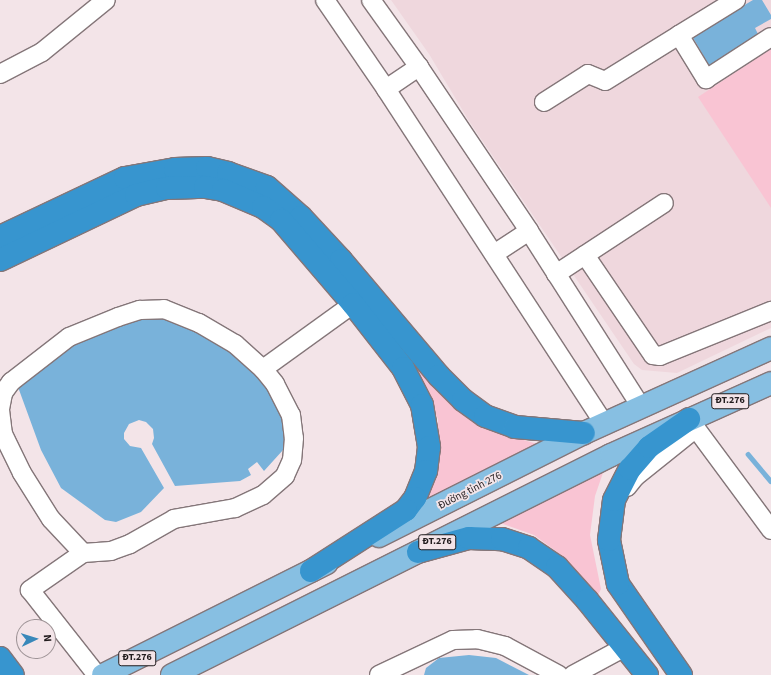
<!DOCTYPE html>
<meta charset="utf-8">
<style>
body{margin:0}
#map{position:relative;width:771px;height:675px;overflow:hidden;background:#f3e4e8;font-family:"Source Sans 3",sans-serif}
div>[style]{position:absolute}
.built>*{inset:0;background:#efd7dd}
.green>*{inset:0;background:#f9c4d3}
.water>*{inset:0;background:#79b2da}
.stream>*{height:4.5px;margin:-2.25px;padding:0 2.25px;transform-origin:2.25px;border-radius:2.25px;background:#79b2da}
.roads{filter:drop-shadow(1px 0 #847679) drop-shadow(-1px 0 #847679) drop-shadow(0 1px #847679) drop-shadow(0 -1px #847679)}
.minor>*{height:18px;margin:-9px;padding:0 9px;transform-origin:9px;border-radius:9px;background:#fff}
.major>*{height:22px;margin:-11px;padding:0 11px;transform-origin:11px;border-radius:11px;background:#87bfe2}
.highway>*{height:22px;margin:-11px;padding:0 11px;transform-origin:11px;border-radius:11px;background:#3795cf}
span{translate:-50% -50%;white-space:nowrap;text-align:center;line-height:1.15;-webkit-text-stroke:3.5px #f3e4e8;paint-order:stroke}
.shield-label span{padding:1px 3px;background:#f3e4e8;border:1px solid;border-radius:3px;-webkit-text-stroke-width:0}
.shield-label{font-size:10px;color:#221c1e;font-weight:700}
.street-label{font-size:11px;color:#221c1e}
.north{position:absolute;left:16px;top:619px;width:40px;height:40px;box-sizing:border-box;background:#f3e4e8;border:1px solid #9f9497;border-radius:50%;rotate:86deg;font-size:11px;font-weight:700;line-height:16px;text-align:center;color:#221c1e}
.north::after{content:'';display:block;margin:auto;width:14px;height:18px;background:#3988ba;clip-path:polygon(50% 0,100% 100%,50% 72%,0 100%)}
</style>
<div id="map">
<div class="built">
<div style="clip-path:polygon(391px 0,771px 0,771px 328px,677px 373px,642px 370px,634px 364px,469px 121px,429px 54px)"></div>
</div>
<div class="green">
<div style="clip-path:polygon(771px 49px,771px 208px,698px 97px)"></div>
<div style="clip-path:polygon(407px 355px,435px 387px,466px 415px,499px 433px,534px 443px,557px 444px,417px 514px,438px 457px,438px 419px)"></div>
<div style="clip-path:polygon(606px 464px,595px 496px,590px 535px,601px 589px,598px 595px,591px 596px,564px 557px,534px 535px,495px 521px)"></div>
</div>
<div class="water">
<div style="clip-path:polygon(753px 0,762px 0,771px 15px,771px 19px,755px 28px,760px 38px,710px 67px,692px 36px)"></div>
<div style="clip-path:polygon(159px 306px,238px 343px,278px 398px,286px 434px,283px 450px,264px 471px,257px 462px,248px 469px,251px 475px,240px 481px,175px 486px,152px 444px,154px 438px,153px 429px,146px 422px,139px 420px,129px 424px,124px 433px,124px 439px,130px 446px,141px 448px,164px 488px,141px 512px,116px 522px,105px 520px,61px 488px,41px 450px,18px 387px,70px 339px)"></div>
<div style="clip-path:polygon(469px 655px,496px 658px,529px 675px,424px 675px,426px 668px,439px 658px)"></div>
</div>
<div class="stream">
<div style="left:748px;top:454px;width:35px;rotate:50deg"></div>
</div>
<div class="roads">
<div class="minor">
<div style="left:325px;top:0;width:108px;rotate:55.6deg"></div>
<div style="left:386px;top:89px;width:400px;rotate:56.9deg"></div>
<div style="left:371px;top:0;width:82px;rotate:54.4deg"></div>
<div style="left:419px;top:67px;width:197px;rotate:56.1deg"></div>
<div style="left:529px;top:231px;width:209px;rotate:57.5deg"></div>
<div style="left:679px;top:35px;width:67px;rotate:-31.6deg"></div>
<div style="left:0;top:74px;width:47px;rotate:-27.6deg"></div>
<div style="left:42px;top:52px;width:82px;rotate:-39.1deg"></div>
<div style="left:386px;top:89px;width:40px;rotate:-34deg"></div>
<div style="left:544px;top:102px;width:52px;rotate:-32.5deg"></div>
<div style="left:588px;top:74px;width:18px;rotate:22deg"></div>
<div style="left:605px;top:81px;width:87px;rotate:-31.9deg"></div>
<div style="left:679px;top:35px;width:52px;rotate:58.5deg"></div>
<div style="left:706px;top:79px;width:77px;rotate:-32.9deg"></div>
<div style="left:494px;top:254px;width:42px;rotate:-33.3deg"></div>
<div style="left:585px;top:255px;width:121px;rotate:55.8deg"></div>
<div style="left:653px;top:355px;width:7px;rotate:8deg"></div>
<div style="left:660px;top:356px;width:120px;rotate:-22.1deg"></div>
<div style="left:556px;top:274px;width:129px;rotate:-33.3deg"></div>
<div style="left:263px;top:369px;width:111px;rotate:-35.8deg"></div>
<div style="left:0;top:409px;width:16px;rotate:-79deg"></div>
<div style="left:3px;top:393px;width:14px;rotate:-54deg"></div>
<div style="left:11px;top:382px;width:73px;rotate:-37.8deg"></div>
<div style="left:69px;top:337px;width:53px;rotate:-22.2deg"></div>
<div style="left:118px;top:317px;width:23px;rotate:-18deg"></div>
<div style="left:140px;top:310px;width:24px;rotate:-2deg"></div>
<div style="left:164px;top:309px;width:38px;rotate:22deg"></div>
<div style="left:199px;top:323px;width:42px;rotate:30.3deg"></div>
<div style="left:235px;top:344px;width:38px;rotate:42deg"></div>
<div style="left:263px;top:369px;width:19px;rotate:51deg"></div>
<div style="left:275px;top:384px;width:35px;rotate:63deg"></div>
<div style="left:291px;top:415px;width:23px;rotate:83deg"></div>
<div style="left:294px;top:438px;width:22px;rotate:95deg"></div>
<div style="left:292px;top:460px;width:17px;rotate:114deg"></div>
<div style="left:285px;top:476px;width:29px;rotate:139deg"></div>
<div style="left:263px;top:495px;width:31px;rotate:155deg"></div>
<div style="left:235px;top:508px;width:62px;rotate:169.8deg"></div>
<div style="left:174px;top:519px;width:51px;rotate:150.4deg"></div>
<div style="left:130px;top:544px;width:20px;rotate:160deg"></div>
<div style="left:111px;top:551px;width:28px;rotate:176deg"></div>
<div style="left:83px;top:553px;width:65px;rotate:145.1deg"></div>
<div style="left:30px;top:590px;width:108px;rotate:51.8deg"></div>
<div style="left:0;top:410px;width:24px;rotate:83deg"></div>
<div style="left:3px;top:434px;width:43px;rotate:64deg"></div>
<div style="left:22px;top:473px;width:54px;rotate:57.8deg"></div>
<div style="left:51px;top:519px;width:47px;rotate:46.7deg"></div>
<div style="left:689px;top:419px;width:138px;rotate:53.5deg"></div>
<div style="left:627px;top:487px;width:13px;rotate:-51deg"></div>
<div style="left:635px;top:477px;width:78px;rotate:-38.8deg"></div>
<div style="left:379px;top:675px;width:82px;rotate:-25.3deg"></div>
<div style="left:453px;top:640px;width:24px;rotate:-2deg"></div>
<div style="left:477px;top:639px;width:29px;rotate:14deg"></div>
<div style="left:505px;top:646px;width:61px;rotate:28.2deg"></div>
<div style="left:573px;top:675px;width:59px;rotate:-28.3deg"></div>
</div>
<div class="major">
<div style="left:379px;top:536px;width:229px;rotate:-26.7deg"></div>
<div style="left:584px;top:433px;width:205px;rotate:-24.4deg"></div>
<div style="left:103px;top:675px;width:250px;rotate:-26.6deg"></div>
<div style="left:172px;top:675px;width:491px;rotate:-26.6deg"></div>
<div style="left:611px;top:455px;width:175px;rotate:-24.2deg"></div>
</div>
<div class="highway">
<div style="left:0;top:237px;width:138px;rotate:-25.3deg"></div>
<div style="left:125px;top:178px;width:51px;rotate:-10.2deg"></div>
<div style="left:175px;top:169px;width:32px;rotate:-2deg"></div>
<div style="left:207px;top:168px;width:22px;rotate:13deg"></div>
<div style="left:228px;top:173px;width:41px;rotate:19.7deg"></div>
<div style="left:267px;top:187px;width:45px;rotate:41.4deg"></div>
<div style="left:301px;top:217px;width:59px;rotate:47.1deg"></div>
<div style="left:341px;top:260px;width:152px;rotate:49.8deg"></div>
<div style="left:439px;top:376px;width:34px;rotate:45deg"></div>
<div style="left:463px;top:400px;width:27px;rotate:36deg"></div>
<div style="left:485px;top:416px;width:32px;rotate:20deg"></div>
<div style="left:515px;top:427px;width:69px;rotate:5deg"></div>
<div style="left:0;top:260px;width:151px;rotate:-25.5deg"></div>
<div style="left:136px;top:195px;width:32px;rotate:-13deg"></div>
<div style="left:167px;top:188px;width:38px;rotate:-2deg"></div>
<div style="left:205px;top:187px;width:18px;rotate:9deg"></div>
<div style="left:223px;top:190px;width:43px;rotate:23deg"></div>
<div style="left:263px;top:207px;width:22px;rotate:36deg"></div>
<div style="left:281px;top:220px;width:111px;rotate:49.4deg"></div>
<div style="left:353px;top:304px;width:81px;rotate:52deg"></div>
<div style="left:403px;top:368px;width:42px;rotate:62.8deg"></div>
<div style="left:422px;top:405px;width:43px;rotate:80.5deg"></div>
<div style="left:429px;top:447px;width:24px;rotate:97deg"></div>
<div style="left:426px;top:471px;width:29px;rotate:112deg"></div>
<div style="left:415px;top:498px;width:15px;rotate:127deg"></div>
<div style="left:406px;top:510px;width:113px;rotate:147.3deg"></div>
<div style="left:418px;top:552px;width:53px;rotate:-15.4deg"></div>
<div style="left:469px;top:538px;width:33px;rotate:2deg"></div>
<div style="left:502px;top:539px;width:28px;rotate:18deg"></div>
<div style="left:529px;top:548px;width:34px;rotate:34deg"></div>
<div style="left:557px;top:567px;width:45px;rotate:47.7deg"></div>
<div style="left:587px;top:600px;width:96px;rotate:51.3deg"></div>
<div style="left:0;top:658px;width:21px;rotate:53deg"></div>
<div style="left:681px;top:675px;width:111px;rotate:-124.7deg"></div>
<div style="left:618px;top:584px;width:45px;rotate:-101.6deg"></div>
<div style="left:609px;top:540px;width:40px;rotate:-82.9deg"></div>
<div style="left:614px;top:500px;width:35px;rotate:-63deg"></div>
<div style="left:630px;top:469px;width:29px;rotate:-49deg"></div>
<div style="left:649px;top:447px;width:49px;rotate:-35deg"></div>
</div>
</div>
<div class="shield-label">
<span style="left:730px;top:401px">ĐT.276</span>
<span style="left:437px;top:542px">ĐT.276</span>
<span style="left:137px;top:658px">ĐT.276</span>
</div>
<div class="street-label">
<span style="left:470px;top:491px;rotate:-27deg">Đường tỉnh 276</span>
</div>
<div class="north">N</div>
</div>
